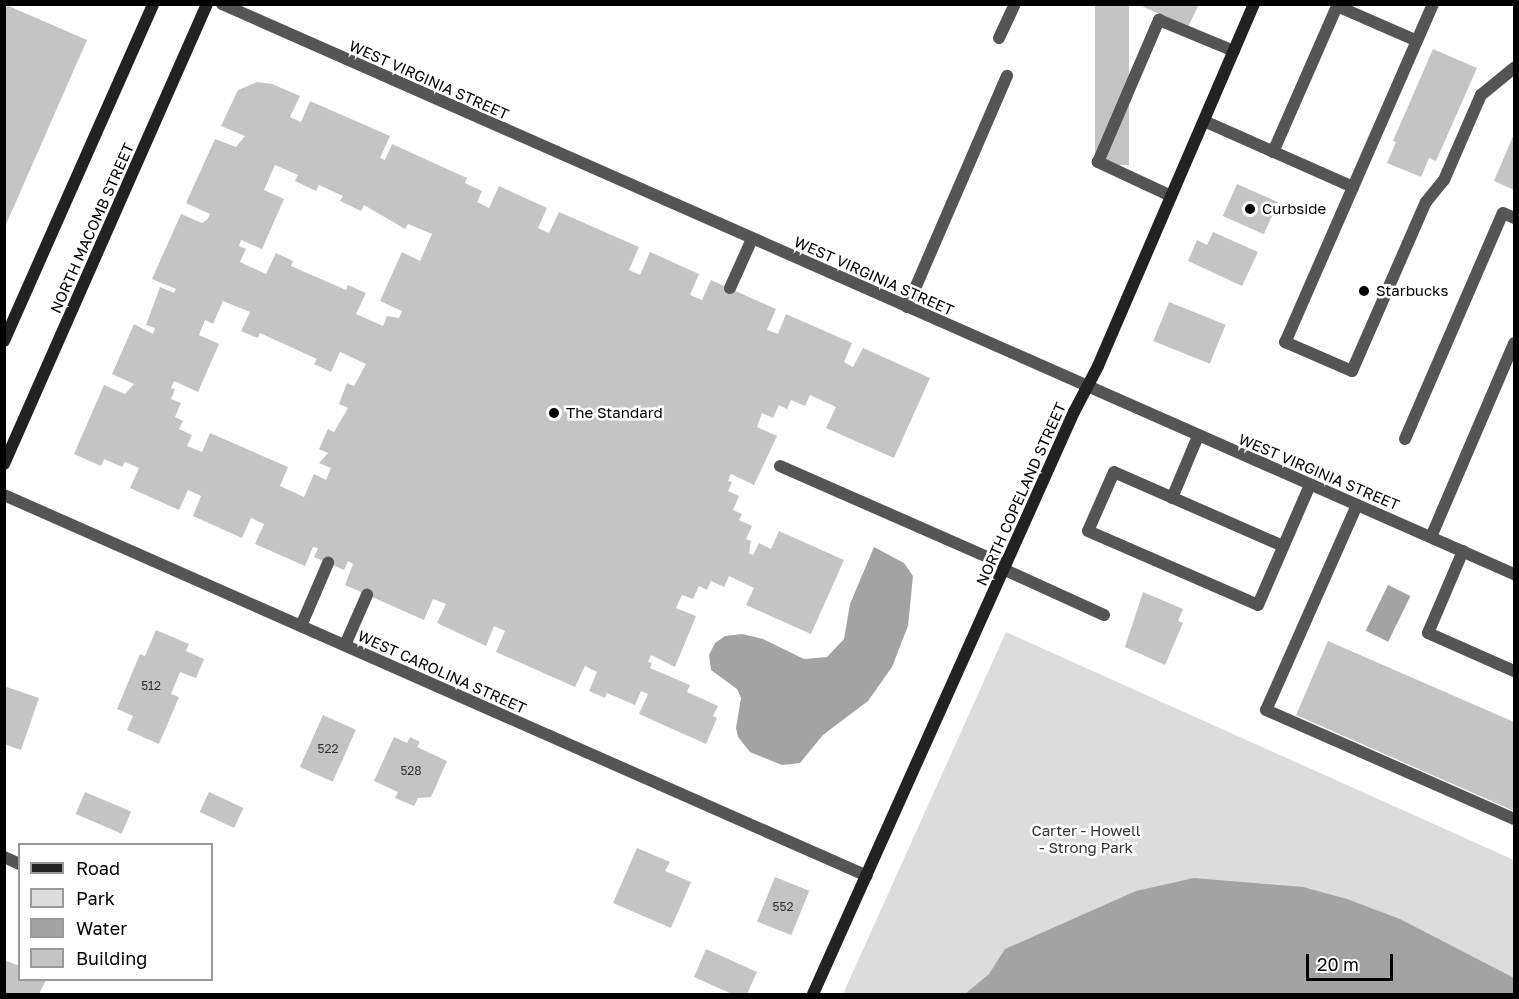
<!DOCTYPE html>
<style>
body{margin:0}
#map{position:relative;width:1519px;height:999px;overflow:hidden;background:#fff;font-family:"Golos Text",sans-serif}
div>[style]{position:absolute}
.green>*{inset:0;background:#dcdcdc}
.water>*{inset:0;background:#a3a3a3;transform-origin:0 0}
.building>*{inset:0;background:#c4c4c4;transform-origin:0 0}
.lane>*{height:12px;margin:-6px;padding:0 6px;transform-origin:6px;border-radius:6px;background:#555}
.street>*{height:12px;margin:-6px;padding:0 6px;transform-origin:6px;border-radius:6px;background:#555}
.secondary>*{height:12px;margin:-6px;padding:0 6px;transform-origin:6px;border-radius:6px;background:#222}
.dots>*{width:16px;height:16px;translate:-50% -50%;box-sizing:border-box;border:3px solid #fff;border-radius:50%}
span{translate:-50% -50%;white-space:nowrap;text-align:center;line-height:1.15;-webkit-text-stroke:5px #fff;paint-order:stroke}
.number-label{font-size:12px;color:#313131}
.number-label span{-webkit-text-stroke-width:0}
.street-label{font-size:15px;color:#000}
.poi-label{font-size:15px;color:#000}
.left{translate:0 -50%;text-align:left}
.park-label{font-size:15px;color:#333}
.frame{position:absolute;inset:0;border:6px solid #000;pointer-events:none}
.legend{position:absolute;left:18px;top:843px;width:195px;height:138px;box-sizing:border-box;background:#fff;border:2px solid #999;margin:0;padding:8px 10px;list-style:none;font-size:18px;color:#000}
.legend li{display:flex;align-items:center;gap:12px;height:30px}
.legend b{width:30px;border:2px solid #999}
.scale{position:absolute;left:1306px;top:954px;width:87px;height:27px;box-sizing:border-box;border:3px solid #000;border-top:0;padding-left:8px;font-size:18px;line-height:21px;white-space:nowrap;color:#000;-webkit-text-stroke:4px #fff;paint-order:stroke}
</style>
<div id="map">
<div class="green">
<div style="clip-path:polygon(1006px 632px,1514px 860px,1514px 994px,843px 994px)"></div>
</div>
<div class="water">
<div style="clip-path:polygon(874px 547px,904px 563px,913px 576px,908px 626px,892px 667px,868px 701px,823px 735px,800px 763px,782px 765px,750px 752px,738px 737px,736px 728px,741px 698px,737px 689px,711px 670px,709px 655px,715px 643px,725px 636px,742px 634px,763px 639px,804px 659px,827px 657px,844px 639px,850px 604px)"></div>
<div style="left:1388px;top:585px;width:25px;height:51px;rotate:26deg"></div>
<div style="clip-path:polygon(1194px 878px,1303px 887px,1347px 899px,1400px 919px,1514px 978px,1514px 994px,965px 994px,989px 974px,1005px 949px,1136px 891px)"></div>
</div>
<div class="building">
<div style="clip-path:polygon(4px 4px,87px 40px,4px 229px)"></div>
<div style="left:1095px;top:4px;width:34px;height:161px"></div>
<div style="clip-path:polygon(1137px 4px,1199px 4px,1188px 27px)"></div>
<div style="clip-path:polygon(1433px 49px,1477px 68px,1436px 161px,1429px 158px,1421px 177px,1387px 163px,1396px 142px,1393px 141px)"></div>
<div style="clip-path:polygon(evenodd,257px 82px,272px 84px,300px 96px,290px 117px,301px 122px,310px 101px,390px 136px,380px 158px,385px 160px,392px 144px,467px 178px,465px 183px,482px 191px,477px 202px,489px 208px,499px 186px,547px 208px,538px 228px,549px 233px,559px 212px,639px 247px,629px 270px,640px 275px,650px 252px,699px 274px,690px 295px,702px 300px,711px 280px,776px 309px,767px 330px,778px 334px,786px 314px,852px 343px,844px 362px,853px 367px,863px 348px,930px 378px,894px 458px,826px 428px,836px 407px,810px 395px,805px 406px,791px 400px,787px 409px,779px 405px,773px 418px,762px 413px,757px 427px,777px 436px,754px 485px,731px 474px,728px 481px,732px 482px,728px 491px,739px 496px,733px 510px,742px 514px,739px 520px,752px 526px,746px 539px,751px 541px,749px 553px,753px 555px,759px 543px,771px 549px,779px 531px,844px 560px,811px 634px,746px 605px,754px 588px,729px 576px,724px 587px,711px 581px,707px 590px,699px 586px,693px 599px,682px 595px,676px 608px,696px 616px,675px 667px,651px 655px,648px 662px,652px 663px,650px 668px,690px 685px,687px 692px,718px 706px,713px 716px,717px 718px,706px 744px,639px 714px,648px 694px,641px 691px,635px 705px,607px 693px,605px 698px,589px 691px,597px 672px,585px 666px,575px 687px,496px 652px,505px 631px,494px 626px,486px 646px,437px 623px,446px 604px,433px 599px,424px 620px,345px 585px,353px 564px,348px 561px,344px 570px,328px 563px,314px 557px,318px 548px,313px 547px,305px 566px,255px 544px,264px 524px,251px 518px,242px 538px,193px 516px,201px 496px,188px 490px,179px 510px,130px 488px,139px 468px,125px 462px,122px 467px,104px 459px,101px 466px,74px 454px,104px 385px,125px 394px,134px 384px,112px 374px,134px 324px,153px 334px,155px 328px,146px 325px,160px 287px,174px 293px,176px 289px,152px 279px,181px 214px,202px 223px,207px 220px,210px 214px,186px 203px,215px 139px,236px 147px,245px 136px,221px 126px,238px 90px,257px 82px,275px 165px,298px 175px,295px 181px,316px 191px,319px 185px,343px 196px,340px 201px,361px 211px,364px 205px,405px 229px,408px 224px,432px 234px,420px 261px,402px 252px,380px 301px,402px 311px,399px 318px,387px 316px,383px 326px,356px 314px,366px 293px,348px 285px,346px 290px,291px 266px,293px 261px,276px 253px,266px 274px,240px 262px,246px 249px,239px 246px,241px 240px,262px 249px,284px 199px,264px 190px,275px 165px,257px 82px,223px 301px,250px 312px,241px 331px,258px 338px,260px 333px,317px 359px,314px 364px,331px 372px,340px 352px,366px 364px,354px 386px,347px 383px,339px 404px,348px 408px,334px 432px,328px 429px,319px 449px,328px 453px,319px 463px,331px 468px,326px 480px,314px 474px,304px 497px,280px 486px,288px 467px,210px 433px,202px 452px,187px 446px,192px 435px,179px 429px,183px 421px,175px 417px,181px 403px,171px 399px,175px 389px,171px 388px,174px 381px,198px 392px,219px 344px,199px 335px,205px 320px,213px 324px,223px 301px)"></div>
<div style="clip-path:polygon(1514px 134px,1514px 190px,1494px 181px)"></div>
<div style="left:1237px;top:184px;width:45px;height:35px;rotate:24deg"></div>
<div style="clip-path:polygon(1213px 232px,1258px 252px,1242px 286px,1188px 261px,1197px 240px,1207px 245px)"></div>
<div style="left:1169px;top:302px;width:61px;height:42px;rotate:22deg"></div>
<div style="clip-path:polygon(1143px 592px,1183px 609px,1178px 621px,1183px 623px,1165px 665px,1125px 647px)"></div>
<div style="clip-path:polygon(156px 630px,189px 644px,186px 651px,204px 659px,196px 678px,180px 672px,171px 694px,179px 697px,159px 744px,127px 730px,133px 716px,117px 709px,140px 654px,145px 656px)"></div>
<div style="clip-path:polygon(1328px 641px,1514px 722px,1514px 811px,1296px 715px)"></div>
<div style="clip-path:polygon(4px 686px,39px 698px,21px 750px,4px 744px)"></div>
<div style="left:323px;top:715px;width:36px;height:57px;rotate:24deg"></div>
<div style="clip-path:polygon(394px 737px,407px 743px,410px 737px,420px 742px,417px 747px,447px 761px,431px 797px,418px 798px,414px 806px,395px 798px,398px 792px,374px 781px)"></div>
<div style="left:85px;top:792px;width:50px;height:24px;rotate:23deg"></div>
<div style="left:209px;top:792px;width:38px;height:22px;rotate:25deg"></div>
<div style="clip-path:polygon(637px 848px,670px 862px,665px 871px,691px 882px,671px 928px,613px 903px)"></div>
<div style="left:775px;top:877px;width:37px;height:48px;rotate:22deg"></div>
<div style="clip-path:polygon(706px 949px,757px 972px,747px 994px,732px 994px,694px 977px)"></div>
<div style="clip-path:polygon(4px 960px,20px 966px,20px 980px,46px 980px,39px 994px,4px 994px)"></div>
</div>
<div class="lane">
<div style="left:1433px;top:4px;width:369px;rotate:113.6deg"></div>
<div style="left:1285px;top:342px;width:73px;rotate:23.4deg"></div>
<div style="left:1352px;top:371px;width:184px;rotate:-66.4deg"></div>
<div style="left:1426px;top:202px;width:28px;rotate:-51deg"></div>
<div style="left:1444px;top:180px;width:93px;rotate:-66.5deg"></div>
<div style="left:1481px;top:95px;width:43px;rotate:-39.3deg"></div>
<div style="left:999px;top:38px;width:38px;rotate:-65deg"></div>
<div style="left:1204px;top:121px;width:163px;rotate:23.9deg"></div>
<div style="left:1273px;top:152px;width:159px;rotate:-66.3deg"></div>
<div style="left:1337px;top:6px;width:87px;rotate:23.6deg"></div>
<div style="left:1171px;top:196px;width:81px;rotate:-155deg"></div>
<div style="left:1098px;top:162px;width:155px;rotate:-66.8deg"></div>
<div style="left:1159px;top:20px;width:81px;rotate:22.5deg"></div>
<div style="left:730px;top:288px;width:54px;rotate:-65.8deg"></div>
<div style="left:907px;top:307px;width:252px;rotate:-66.6deg"></div>
<div style="left:1405px;top:439px;width:246px;rotate:-66.6deg"></div>
<div style="left:1503px;top:213px;width:12px;rotate:24deg"></div>
<div style="left:780px;top:466px;width:246px;rotate:23.7deg"></div>
<div style="left:1172px;top:498px;width:67px;rotate:-67.2deg"></div>
<div style="left:1357px;top:505px;width:224px;rotate:113.9deg"></div>
<div style="left:1266px;top:710px;width:271px;rotate:23.7deg"></div>
<div style="left:1431px;top:537px;width:211px;rotate:-66.8deg"></div>
<div style="left:1283px;top:546px;width:184px;rotate:-156.4deg"></div>
<div style="left:1114px;top:472px;width:64px;rotate:113.8deg"></div>
<div style="left:1088px;top:531px;width:185px;rotate:23.5deg"></div>
<div style="left:1258px;top:605px;width:131px;rotate:-66.6deg"></div>
<div style="left:1463px;top:551px;width:89px;rotate:113.1deg"></div>
<div style="left:1428px;top:633px;width:94px;rotate:23.8deg"></div>
<div style="left:1003px;top:569px;width:111px;rotate:24.5deg"></div>
<div style="left:301px;top:626px;width:69px;rotate:-66.8deg"></div>
<div style="left:345px;top:645px;width:55px;rotate:-66.3deg"></div>
<div style="left:4px;top:857px;width:17px;rotate:24deg"></div>
</div>
<div class="street">
<div style="left:222px;top:4px;width:1412px;rotate:23.81deg"></div>
<div style="left:4px;top:495px;width:943px;rotate:23.82deg"></div>
</div>
<div class="secondary">
<div style="left:4px;top:341px;width:368px;rotate:-66.1deg"></div>
<div style="left:4px;top:464px;width:503px;rotate:-66.19deg"></div>
<div style="left:813px;top:994px;width:638px;rotate:-65.85deg"></div>
<div style="left:1074px;top:412px;width:52px;rotate:-62.4deg"></div>
<div style="left:1098px;top:366px;width:394px;rotate:-66.7deg"></div>
</div>
<div class="dots">
<div style="left:1250px;top:209px;background:#000"></div>
<div style="left:1364px;top:291px;background:#000"></div>
<div style="left:554px;top:413px;background:#000"></div>
</div>
<div class="number-label">
<span style="left:151px;top:686px">512</span>
<span style="left:328px;top:749px">522</span>
<span style="left:411px;top:771px">528</span>
<span style="left:783px;top:907px">552</span>
</div>
<div class="street-label">
<span style="left:429px;top:80px;rotate:24deg">WEST VIRGINIA STREET</span>
<span style="left:92px;top:228px;rotate:-66deg">NORTH MACOMB STREET</span>
<span style="left:874px;top:276px;rotate:24deg">WEST VIRGINIA STREET</span>
<span style="left:1319px;top:472px;rotate:23deg">WEST VIRGINIA STREET</span>
<span style="left:1021px;top:494px;rotate:-66deg">NORTH COPELAND STREET</span>
<span style="left:442px;top:672px;rotate:24deg">WEST CAROLINA STREET</span>
</div>
<div class="poi-label">
<span class="left" style="left:1262px;top:209px">Curbside</span>
<span class="left" style="left:1376px;top:291px">Starbucks</span>
<span class="left" style="left:566px;top:413px">The Standard</span>
</div>
<div class="park-label">
<span style="left:1086px;top:839px">Carter - Howell<br>- Strong Park</span>
</div>
<div class="frame"></div>
<ul class="legend">
<li><b style="height:8px;background:#222"></b>Road</li>
<li><b style="height:16px;background:#dcdcdc"></b>Park</li>
<li><b style="height:16px;background:#a3a3a3"></b>Water</li>
<li><b style="height:16px;background:#c4c4c4"></b>Building</li>
</ul>
<div class="scale">20 m</div>
</div>
